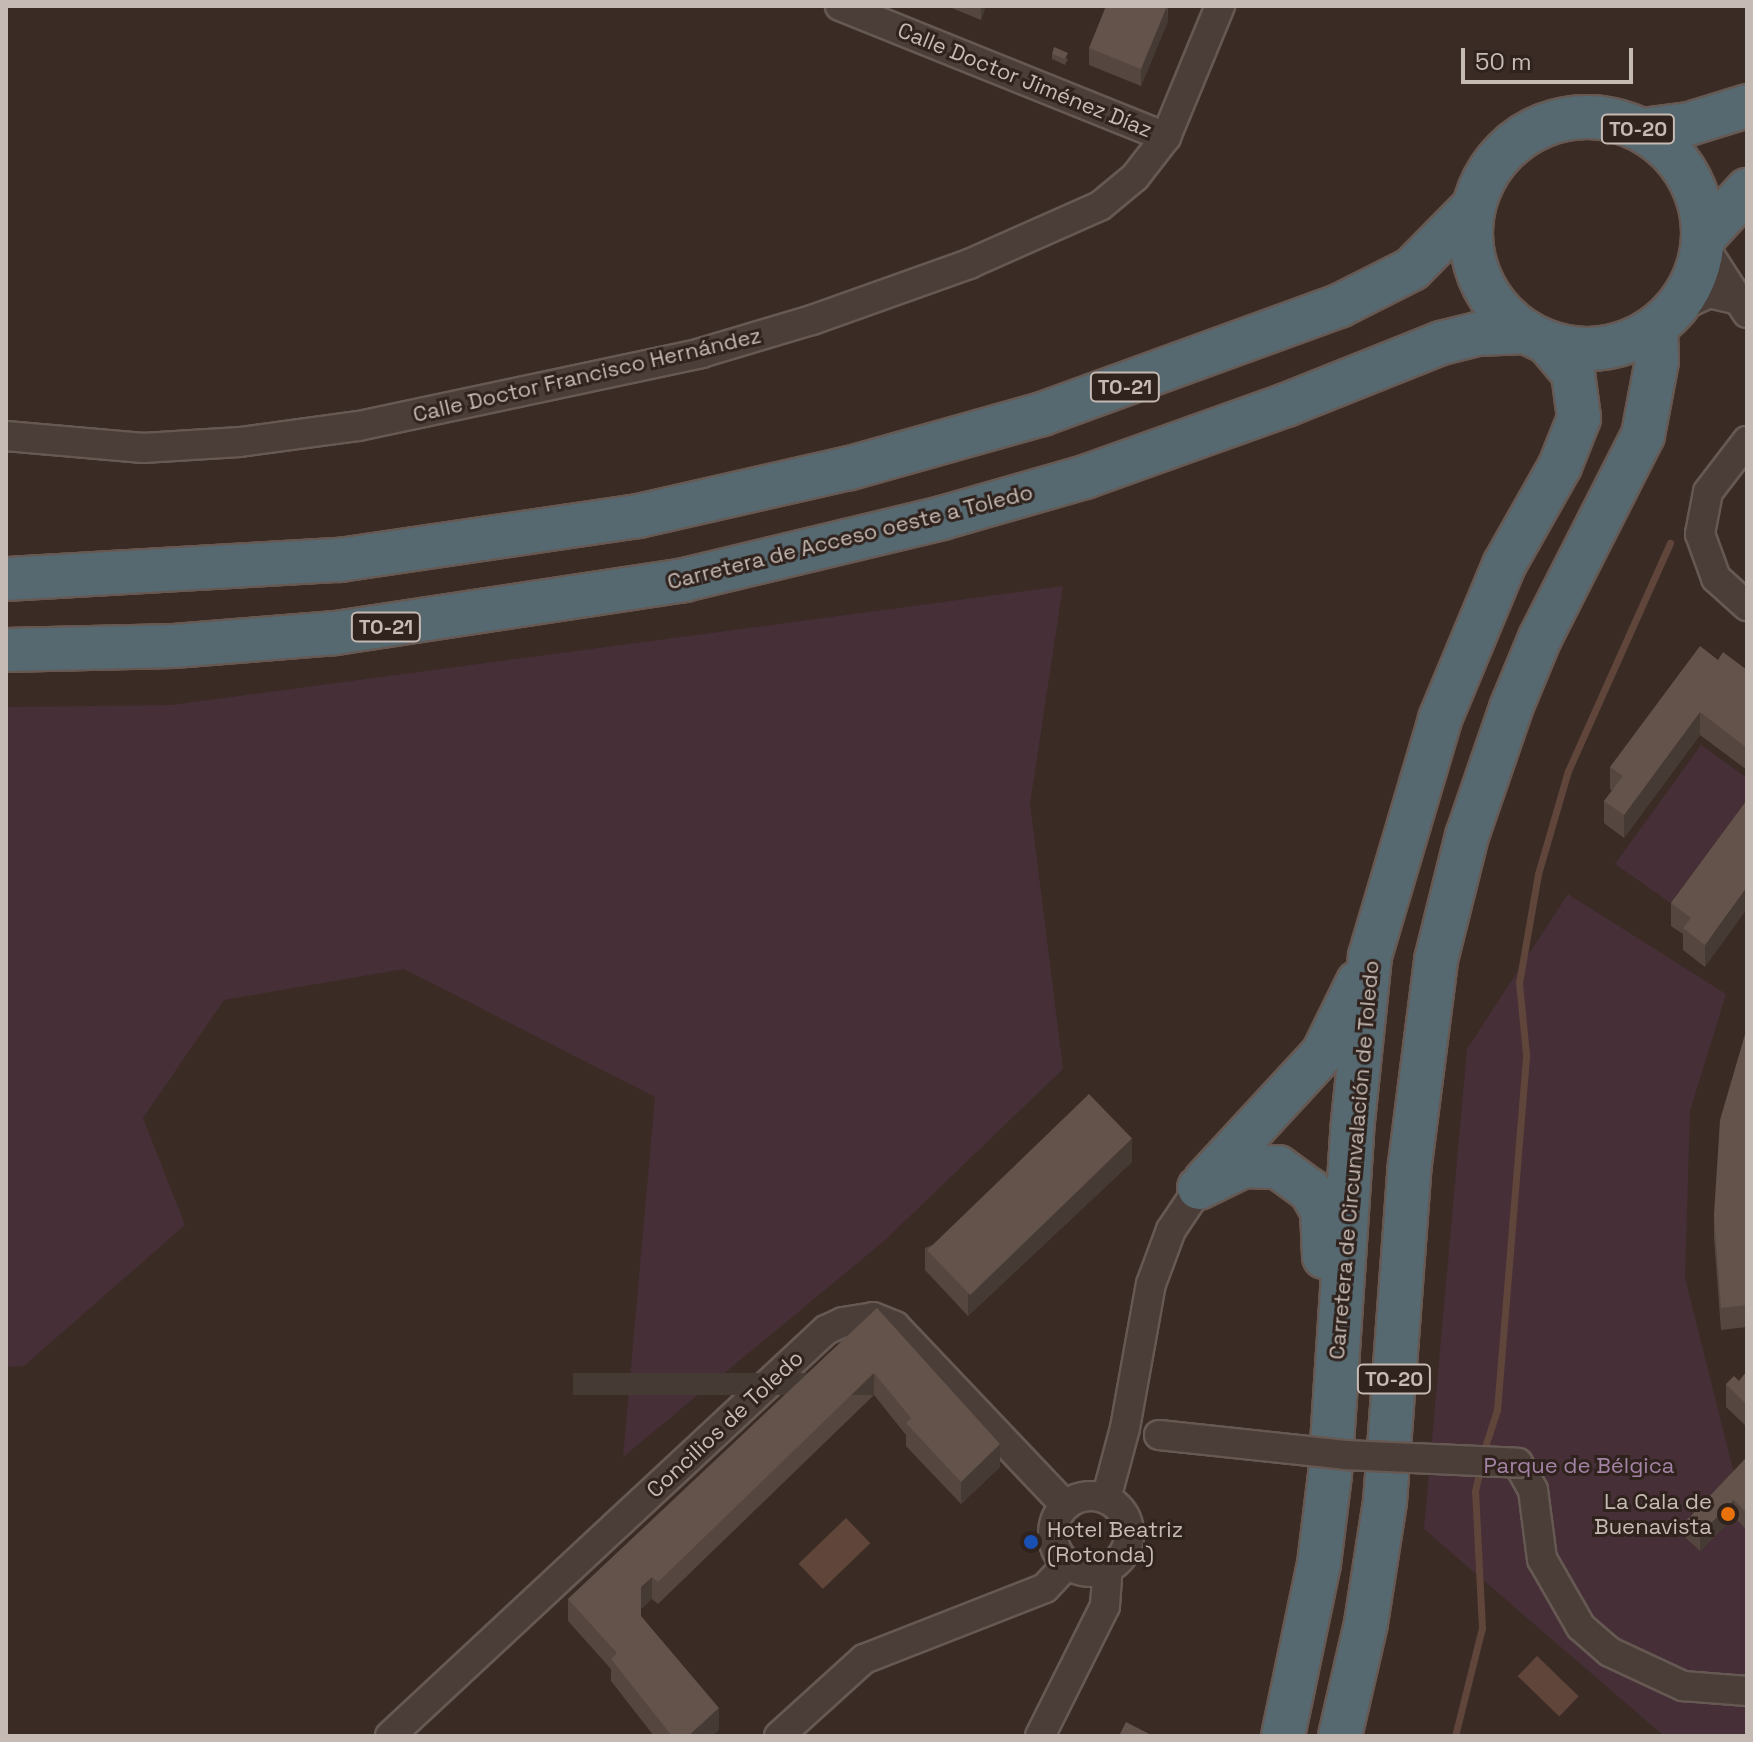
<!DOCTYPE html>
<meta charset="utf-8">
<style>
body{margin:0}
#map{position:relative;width:1753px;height:1742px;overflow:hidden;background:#3a2b25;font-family:"Space Grotesk",sans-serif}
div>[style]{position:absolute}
.green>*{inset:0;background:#462f37}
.water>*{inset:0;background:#60453a;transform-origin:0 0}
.stream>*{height:7px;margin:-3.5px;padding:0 3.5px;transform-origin:3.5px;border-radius:3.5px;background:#60453a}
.roads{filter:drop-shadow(2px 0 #665953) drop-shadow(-2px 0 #665953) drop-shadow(0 2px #665953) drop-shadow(0 -2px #665953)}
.minor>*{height:28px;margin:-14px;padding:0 14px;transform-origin:14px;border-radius:14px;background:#4b3e38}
.minor>.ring{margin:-14px;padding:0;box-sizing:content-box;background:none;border:28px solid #4b3e38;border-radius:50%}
.highway>*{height:42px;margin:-21px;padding:0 21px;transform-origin:21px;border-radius:21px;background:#566870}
.highway>.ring{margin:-21px;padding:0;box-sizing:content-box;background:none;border:42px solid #566870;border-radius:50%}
.bridges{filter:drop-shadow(2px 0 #665953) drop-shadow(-2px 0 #665953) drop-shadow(0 2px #665953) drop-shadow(0 -2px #665953)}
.minor-bridge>*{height:28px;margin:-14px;padding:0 14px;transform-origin:14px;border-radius:14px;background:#4b3e38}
.wall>*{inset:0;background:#554740}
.shaded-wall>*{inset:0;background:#453a34;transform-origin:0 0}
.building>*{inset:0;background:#63534b;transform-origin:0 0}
.dots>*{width:22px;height:22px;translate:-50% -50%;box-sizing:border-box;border:4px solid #30231e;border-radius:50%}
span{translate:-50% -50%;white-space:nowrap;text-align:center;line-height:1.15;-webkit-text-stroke:6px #30231e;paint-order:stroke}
.shield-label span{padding:2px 6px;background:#30231e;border:2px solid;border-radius:6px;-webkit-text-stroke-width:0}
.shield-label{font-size:20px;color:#c6bab4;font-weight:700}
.street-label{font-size:22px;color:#c6bab4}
.park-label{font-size:22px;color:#a383a5}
.poi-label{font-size:22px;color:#c6bab4}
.right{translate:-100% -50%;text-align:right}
.left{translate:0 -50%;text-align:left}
.frame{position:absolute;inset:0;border:8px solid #c6bab4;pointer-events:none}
.scale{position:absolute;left:1461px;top:48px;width:172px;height:36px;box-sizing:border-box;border:4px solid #c6bab4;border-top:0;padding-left:10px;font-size:24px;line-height:28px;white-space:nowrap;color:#c6bab4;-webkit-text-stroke:6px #30231e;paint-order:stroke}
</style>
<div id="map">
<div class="green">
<div style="clip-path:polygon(1063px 586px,1030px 804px,1063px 1069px,884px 1241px,623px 1457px,655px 1097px,404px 969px,224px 1000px,143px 1118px,185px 1225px,24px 1366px,6px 1367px,6px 707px,171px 705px)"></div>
<div style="clip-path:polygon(1701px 745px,1747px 778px,1747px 808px,1676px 907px,1615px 864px)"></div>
<div style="clip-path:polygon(1568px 894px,1726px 994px,1690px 1111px,1685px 1278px,1743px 1509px,1747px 1506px,1747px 1736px,1664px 1736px,1424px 1529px,1467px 1049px)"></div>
</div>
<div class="water">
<div style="left:846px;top:1518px;width:35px;height:66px;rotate:46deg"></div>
<div style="left:1537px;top:1656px;width:58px;height:28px;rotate:44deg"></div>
</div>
<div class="stream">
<div style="left:1483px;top:1453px;width:45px;rotate:-72deg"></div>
<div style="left:1497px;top:1410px;width:357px;rotate:-85.3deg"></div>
<div style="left:1526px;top:1054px;width:71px;rotate:-95.6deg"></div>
<div style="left:1519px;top:983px;width:111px;rotate:-80.1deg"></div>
<div style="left:1538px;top:874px;width:107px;rotate:-73.8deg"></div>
<div style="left:1568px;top:771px;width:250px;rotate:-65.9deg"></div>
<div style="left:1455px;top:1736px;width:111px;rotate:-76deg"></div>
<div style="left:1482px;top:1628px;width:137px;rotate:-92.9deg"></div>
<div style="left:1475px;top:1491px;width:23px;rotate:-77deg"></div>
</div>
<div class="roads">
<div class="minor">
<div style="left:840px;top:6px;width:351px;rotate:21.9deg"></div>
<div style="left:1703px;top:245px;width:81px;rotate:57.1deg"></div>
<div style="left:1677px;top:308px;width:35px;rotate:-25deg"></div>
<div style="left:1709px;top:293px;width:28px;rotate:13deg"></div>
<div style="left:6px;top:436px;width:138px;rotate:5deg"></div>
<div style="left:143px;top:448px;width:97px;rotate:-3.5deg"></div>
<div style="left:240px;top:442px;width:120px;rotate:-7.7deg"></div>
<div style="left:359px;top:426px;width:350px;rotate:-12deg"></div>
<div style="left:701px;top:353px;width:116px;rotate:-16.6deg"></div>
<div style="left:812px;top:320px;width:167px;rotate:-19.6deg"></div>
<div style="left:969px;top:264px;width:143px;rotate:-23.9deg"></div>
<div style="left:1100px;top:206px;width:45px;rotate:-39.6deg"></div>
<div style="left:1135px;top:177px;width:51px;rotate:-52.2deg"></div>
<div style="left:1166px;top:137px;width:142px;rotate:-67.6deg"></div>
<div style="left:1747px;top:441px;width:64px;rotate:127.4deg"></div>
<div style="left:1708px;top:492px;width:43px;rotate:100.8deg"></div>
<div style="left:1700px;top:534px;width:47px;rotate:70deg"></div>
<div style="left:1716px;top:578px;width:42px;rotate:42.1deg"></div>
<div style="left:1518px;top:1463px;width:31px;rotate:61deg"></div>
<div style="left:1533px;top:1490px;width:70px;rotate:82.6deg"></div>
<div style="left:1542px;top:1559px;width:78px;rotate:60.2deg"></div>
<div style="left:1581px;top:1627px;width:38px;rotate:41deg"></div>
<div style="left:1610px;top:1652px;width:81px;rotate:25deg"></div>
<div style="left:1683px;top:1686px;width:64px;rotate:4.5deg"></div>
<div class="ring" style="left:1053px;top:1496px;width:48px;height:48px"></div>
<div style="left:1106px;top:1499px;width:73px;rotate:-75deg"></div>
<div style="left:1125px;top:1428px;width:146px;rotate:-79.8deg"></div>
<div style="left:1151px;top:1284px;width:58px;rotate:-69.7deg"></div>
<div style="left:1171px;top:1230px;width:50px;rotate:-56.3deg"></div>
<div style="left:390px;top:1736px;width:596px;rotate:-42.96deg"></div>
<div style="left:826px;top:1330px;width:19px;rotate:-25deg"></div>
<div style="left:843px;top:1322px;width:30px;rotate:-9deg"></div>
<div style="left:873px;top:1317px;width:24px;rotate:22deg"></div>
<div style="left:895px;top:1326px;width:247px;rotate:46.5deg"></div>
<div style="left:779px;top:1736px;width:115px;rotate:-42.2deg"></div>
<div style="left:864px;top:1659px;width:194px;rotate:-21.4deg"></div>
<div style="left:1045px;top:1588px;width:33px;rotate:-47deg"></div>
<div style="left:1040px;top:1736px;width:145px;rotate:-63.4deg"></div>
<div style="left:1105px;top:1606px;width:39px;rotate:-86deg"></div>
</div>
<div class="highway">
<div class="ring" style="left:1471px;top:117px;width:190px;height:190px"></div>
<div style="left:1642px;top:130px;width:47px;rotate:-7.3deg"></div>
<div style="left:1689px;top:124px;width:61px;rotate:-17.2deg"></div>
<div style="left:1704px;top:237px;width:64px;rotate:-47.5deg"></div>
<div style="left:6px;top:579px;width:335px;rotate:-3.3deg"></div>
<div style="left:340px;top:560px;width:301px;rotate:-8.4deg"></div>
<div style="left:638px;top:516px;width:217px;rotate:-12.8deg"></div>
<div style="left:850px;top:468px;width:199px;rotate:-15.7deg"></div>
<div style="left:1042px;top:414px;width:316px;rotate:-20deg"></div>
<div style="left:1339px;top:306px;width:82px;rotate:-26.9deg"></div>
<div style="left:1412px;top:269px;width:87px;rotate:-45.5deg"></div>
<div style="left:6px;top:650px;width:168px;rotate:-1.4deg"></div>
<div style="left:174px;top:646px;width:162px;rotate:-4.6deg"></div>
<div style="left:335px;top:633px;width:353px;rotate:-8.6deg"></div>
<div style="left:684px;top:580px;width:265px;rotate:-13.5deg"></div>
<div style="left:942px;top:518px;width:149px;rotate:-16deg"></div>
<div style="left:1085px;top:477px;width:214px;rotate:-19.7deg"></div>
<div style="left:1286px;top:405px;width:167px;rotate:-21.8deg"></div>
<div style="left:1441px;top:343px;width:37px;rotate:-14deg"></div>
<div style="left:1477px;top:334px;width:49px;rotate:-2.3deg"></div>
<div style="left:1205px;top:1181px;width:174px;rotate:-47.3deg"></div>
<div style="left:1323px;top:1053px;width:79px;rotate:-63.8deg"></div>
<div style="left:1199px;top:1188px;width:50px;rotate:-26.1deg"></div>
<div style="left:1244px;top:1166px;width:34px;rotate:2deg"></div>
<div style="left:1278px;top:1167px;width:39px;rotate:36deg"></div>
<div style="left:1310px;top:1190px;width:24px;rotate:60deg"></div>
<div style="left:1322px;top:1211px;width:46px;rotate:87.5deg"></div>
<div style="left:1283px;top:1736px;width:176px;rotate:-78.2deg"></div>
<div style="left:1319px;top:1564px;width:90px;rotate:-83deg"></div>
<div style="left:1330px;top:1475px;width:345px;rotate:-86.3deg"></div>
<div style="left:1352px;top:1131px;width:176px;rotate:-84.1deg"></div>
<div style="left:1370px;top:956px;width:247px;rotate:-73.5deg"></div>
<div style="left:1440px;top:719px;width:167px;rotate:-67.4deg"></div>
<div style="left:1504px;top:565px;width:114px;rotate:-60.5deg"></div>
<div style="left:1560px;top:466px;width:52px;rotate:-68.4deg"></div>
<div style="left:1579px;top:418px;width:45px;rotate:-97.6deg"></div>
<div style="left:1573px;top:373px;width:39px;rotate:-130deg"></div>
<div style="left:1340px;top:1736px;width:116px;rotate:-77deg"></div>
<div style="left:1366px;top:1623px;width:122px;rotate:-81.1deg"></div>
<div style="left:1385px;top:1502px;width:339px;rotate:-85.8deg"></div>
<div style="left:1410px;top:1164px;width:206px;rotate:-82.7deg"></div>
<div style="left:1436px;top:960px;width:128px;rotate:-76deg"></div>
<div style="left:1467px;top:836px;width:135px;rotate:-71deg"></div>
<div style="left:1511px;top:708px;width:76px;rotate:-67.5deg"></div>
<div style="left:1540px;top:638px;width:228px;rotate:-63.1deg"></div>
<div style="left:1643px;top:435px;width:75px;rotate:-79.3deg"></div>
<div style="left:1657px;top:361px;width:34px;rotate:-92deg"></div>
</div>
</div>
<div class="bridges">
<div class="minor-bridge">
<div style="left:1159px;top:1435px;width:187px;rotate:6.1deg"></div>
<div style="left:1345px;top:1455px;width:173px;rotate:2.6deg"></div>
</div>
</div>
<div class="wall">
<div style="clip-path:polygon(947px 6px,986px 6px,981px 20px)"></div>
<div style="clip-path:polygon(1168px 6px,1168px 21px,1141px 86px,1089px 65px,1089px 48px)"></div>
<div style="clip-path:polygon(1052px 54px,1068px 59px,1065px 65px,1052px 59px)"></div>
<div style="clip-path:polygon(1718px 660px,1747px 670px,1747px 770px,1700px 735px,1624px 838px,1604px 823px,1604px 801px,1612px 791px,1610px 789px,1610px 767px)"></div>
<div style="clip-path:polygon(1747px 800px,1705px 967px,1683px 950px,1683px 934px,1671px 926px,1671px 903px)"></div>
<div style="clip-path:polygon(1747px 1032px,1747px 1327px,1721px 1330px,1714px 1238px,1714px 1215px)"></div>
<div style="clip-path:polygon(1132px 1162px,968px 1316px,925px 1270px,925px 1248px)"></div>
<div style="clip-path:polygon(877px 1308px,1000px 1467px,961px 1504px,906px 1446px,906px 1435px,874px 1395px,658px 1604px,652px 1599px,641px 1609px,641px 1616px,719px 1730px,712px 1736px,654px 1736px,611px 1681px,611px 1669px,568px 1621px,568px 1599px)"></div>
<div style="clip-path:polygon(1747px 1371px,1747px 1427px,1726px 1407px,1726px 1384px,1739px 1381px)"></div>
<div style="clip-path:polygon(1747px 1457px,1747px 1530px,1734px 1517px,1700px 1551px,1686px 1538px,1686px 1521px)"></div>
</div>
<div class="shaded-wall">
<div style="clip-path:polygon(981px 6px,986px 6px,981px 20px)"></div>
<div style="clip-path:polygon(1167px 6px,1168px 21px,1141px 86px,1141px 69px)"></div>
<div style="clip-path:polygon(1700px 712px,1700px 735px,1624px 838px,1624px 815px)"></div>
<div style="clip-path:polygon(1747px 887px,1747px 909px,1705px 967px,1705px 945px)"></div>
<div style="clip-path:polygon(1132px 1139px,1132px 1162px,968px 1316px,968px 1294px)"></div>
<div style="left:874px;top:1373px;width:22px;height:301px;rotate:90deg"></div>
<div style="clip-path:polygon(1000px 1444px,1000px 1467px,961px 1504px,961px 1482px)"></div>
<div style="clip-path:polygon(1734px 1500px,1734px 1517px,1700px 1551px,1700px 1534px)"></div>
<div style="clip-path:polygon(652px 1577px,652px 1599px,641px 1609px,641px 1587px)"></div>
<div style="clip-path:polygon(719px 1708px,719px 1730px,712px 1736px,688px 1736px)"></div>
</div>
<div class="building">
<div style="clip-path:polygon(1106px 6px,1167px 6px,1141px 69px,1089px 48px)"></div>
<div style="clip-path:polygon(1054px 47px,1068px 53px,1065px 59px,1052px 54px)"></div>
<div style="clip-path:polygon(1700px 646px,1718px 660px,1723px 652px,1747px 670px,1747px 748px,1700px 712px,1624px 815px,1604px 801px,1623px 776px,1610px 767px)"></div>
<div style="clip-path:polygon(1747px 800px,1747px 887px,1705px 945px,1683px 928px,1691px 918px,1671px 903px)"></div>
<div style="clip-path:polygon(1746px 1031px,1747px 1032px,1747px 1305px,1721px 1308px,1714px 1215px,1720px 1120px)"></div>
<div style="left:1089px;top:1094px;width:62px;height:225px;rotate:46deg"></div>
<div style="clip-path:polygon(877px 1308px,1000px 1444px,961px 1482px,906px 1423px,911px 1418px,874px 1373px,658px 1582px,652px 1577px,641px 1587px,641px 1616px,719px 1708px,688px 1736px,672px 1736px,611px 1659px,617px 1653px,568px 1599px)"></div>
<div style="clip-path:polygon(1747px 1371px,1747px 1405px,1726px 1384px,1734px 1376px,1739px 1381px)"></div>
<div style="clip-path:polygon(1747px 1457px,1747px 1513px,1734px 1500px,1700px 1534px,1686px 1521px)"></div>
<div style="clip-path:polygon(1126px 1722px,1153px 1736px,1119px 1736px)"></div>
</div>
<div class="dots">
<div style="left:1728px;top:1514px;background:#e8710a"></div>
<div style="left:1031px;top:1542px;background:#1a4fb4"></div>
</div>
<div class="shield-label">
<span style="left:1638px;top:129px">TO-20</span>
<span style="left:1125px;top:387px">TO-21</span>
<span style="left:386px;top:627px">TO-21</span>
<span style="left:1394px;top:1379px">TO-20</span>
</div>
<div class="street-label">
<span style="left:1025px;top:80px;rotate:22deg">Calle Doctor Jiménez Díaz</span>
<span style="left:587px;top:375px;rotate:-13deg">Calle Doctor Francisco Hernández</span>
<span style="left:850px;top:537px;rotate:-14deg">Carretera de Acceso oeste a Toledo</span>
<span style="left:1354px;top:1160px;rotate:-85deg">Carretera de Circunvalación de Toledo</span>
<span style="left:725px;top:1424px;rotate:-43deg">Concilios de Toledo</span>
</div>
<div class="park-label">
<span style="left:1579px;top:1466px">Parque de Bélgica</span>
</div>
<div class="poi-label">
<span class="right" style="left:1712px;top:1514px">La Cala de<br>Buenavista</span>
<span class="left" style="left:1047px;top:1542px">Hotel Beatriz<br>(Rotonda)</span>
</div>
<div class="frame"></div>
<div class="scale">50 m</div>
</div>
